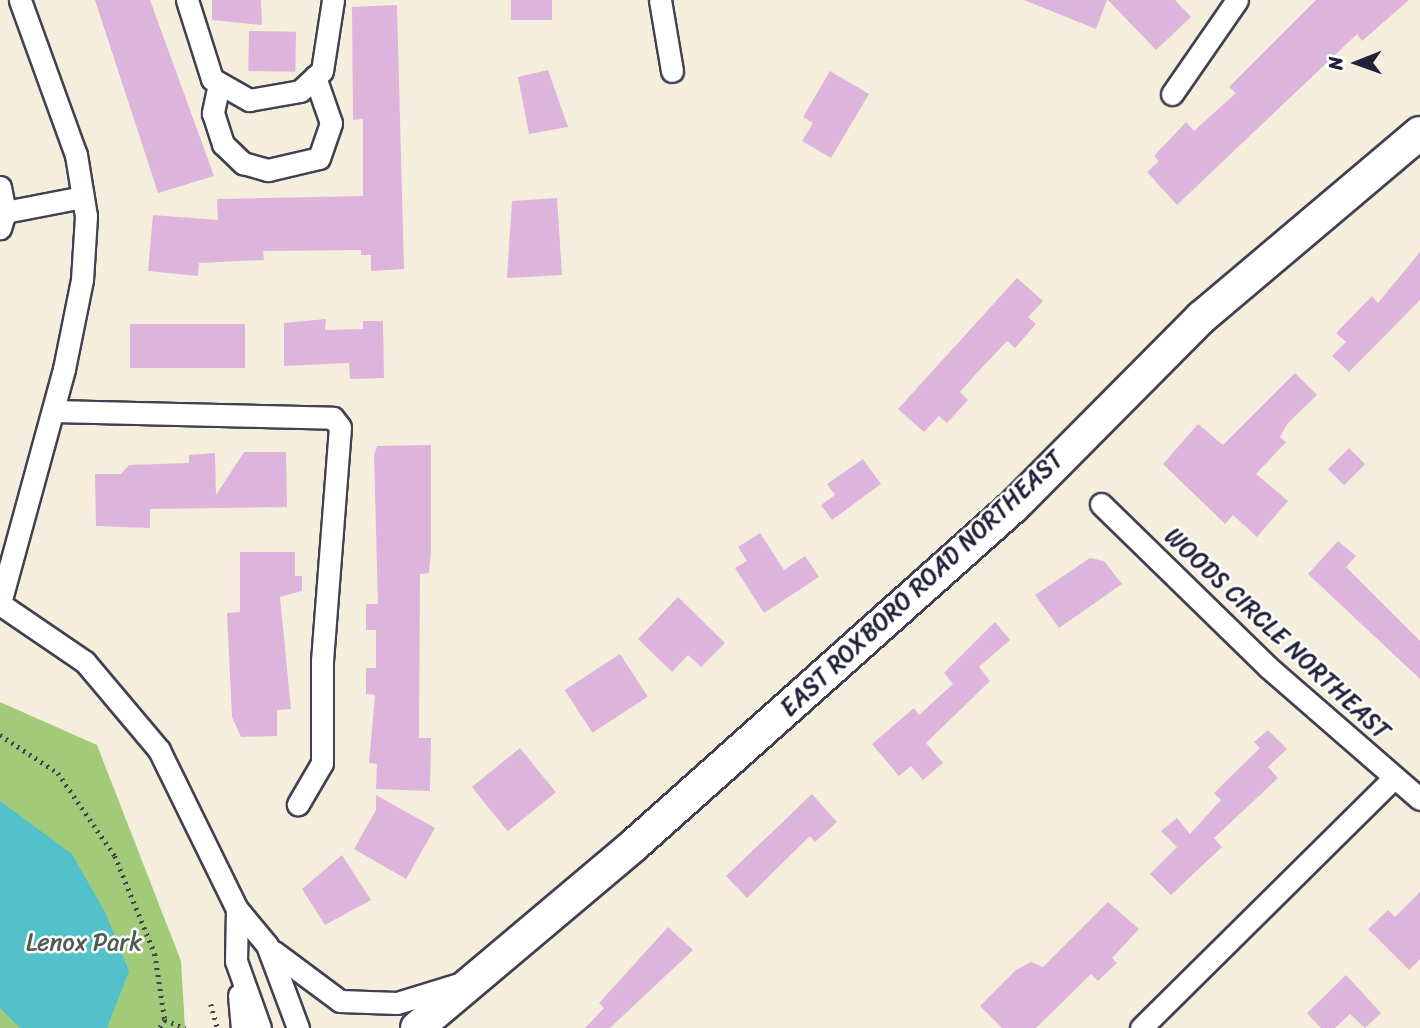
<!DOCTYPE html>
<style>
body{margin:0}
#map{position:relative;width:1420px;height:1028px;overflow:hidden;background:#f6eedc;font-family:Sriracha,sans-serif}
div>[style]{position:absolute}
.green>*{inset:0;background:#a1cb78}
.water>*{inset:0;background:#53c1c9}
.building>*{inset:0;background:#ddb5dc;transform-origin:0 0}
.path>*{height:4.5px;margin-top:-2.25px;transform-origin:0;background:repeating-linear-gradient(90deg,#424153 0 2px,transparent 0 7px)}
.roads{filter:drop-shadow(2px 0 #424153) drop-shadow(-2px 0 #424153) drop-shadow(0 2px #424153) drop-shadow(0 -2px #424153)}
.street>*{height:21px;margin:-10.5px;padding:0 10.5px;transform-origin:10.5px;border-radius:10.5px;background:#fff}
.secondary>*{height:32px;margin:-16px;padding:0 16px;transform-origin:16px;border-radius:16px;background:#fff}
span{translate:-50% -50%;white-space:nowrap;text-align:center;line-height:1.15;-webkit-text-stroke:5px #fff;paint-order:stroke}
.street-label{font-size:24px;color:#22223b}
.park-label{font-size:24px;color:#4e5d50}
.north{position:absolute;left:1322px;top:28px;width:70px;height:70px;-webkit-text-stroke:5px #fff;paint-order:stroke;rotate:269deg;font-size:19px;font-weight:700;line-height:28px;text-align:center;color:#22223b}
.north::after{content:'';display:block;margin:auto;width:24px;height:32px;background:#22223b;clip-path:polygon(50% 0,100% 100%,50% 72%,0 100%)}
</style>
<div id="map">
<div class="green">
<div style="clip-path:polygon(0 702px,97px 745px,181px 961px,185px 1028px,0 1028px)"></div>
</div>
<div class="water">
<div style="clip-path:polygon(0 801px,72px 854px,105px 912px,129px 971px,107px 1028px,20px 1028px,0 1008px)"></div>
</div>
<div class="building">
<div style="clip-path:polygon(95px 0,150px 0,214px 176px,158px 193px)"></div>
<div style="clip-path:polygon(212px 0,261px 0,262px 25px,212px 20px)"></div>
<div style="left:511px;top:0;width:41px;height:20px"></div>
<div style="clip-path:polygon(1024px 0,1107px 0,1096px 29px)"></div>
<div style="clip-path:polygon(1108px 0,1175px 0,1191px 17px,1156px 50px)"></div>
<div style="clip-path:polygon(1316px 0,1409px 0,1362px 41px,1357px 34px,1177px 205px,1147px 172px,1159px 161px,1154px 156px,1186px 122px,1194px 131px,1236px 93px,1229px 87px)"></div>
<div style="clip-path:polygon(397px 5px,404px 269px,371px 271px,371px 255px,361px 255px,361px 250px,263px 251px,264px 260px,199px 263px,198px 276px,148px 271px,153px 215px,218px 220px,217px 199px,363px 196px,363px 119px,353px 120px,352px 7px)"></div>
<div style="left:249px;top:31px;width:47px;height:40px;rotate:1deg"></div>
<div style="clip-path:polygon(548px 70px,568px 127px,529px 134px,518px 77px)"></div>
<div style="clip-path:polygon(830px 71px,869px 94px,831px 158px,802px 141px,813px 123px,803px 117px)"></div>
<div style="clip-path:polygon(557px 198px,562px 275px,507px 278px,512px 201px)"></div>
<div style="clip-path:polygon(1420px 252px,1420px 300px,1349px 372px,1332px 356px,1346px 342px,1336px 333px,1372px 296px,1378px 303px)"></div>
<div style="clip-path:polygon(1017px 278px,1043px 301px,1028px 317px,1036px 324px,1015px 348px,1007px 341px,975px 375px,960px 392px,968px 400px,947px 423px,939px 416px,924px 432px,898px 409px)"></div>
<div style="clip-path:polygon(326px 319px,325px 330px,363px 329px,363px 321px,383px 321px,384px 378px,350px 379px,349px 363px,284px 366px,284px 323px)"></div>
<div style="left:130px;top:324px;width:115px;height:44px"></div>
<div style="clip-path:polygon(1295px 373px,1317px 395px,1287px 424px,1280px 437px,1286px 442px,1256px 474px,1288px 501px,1257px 537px,1233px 515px,1225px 524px,1163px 464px,1198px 424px,1223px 445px)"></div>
<div style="clip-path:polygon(431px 445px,431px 550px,429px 573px,420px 574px,419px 738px,431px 738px,430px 791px,376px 789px,377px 764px,369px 763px,375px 695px,366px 694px,366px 668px,376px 668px,376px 630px,366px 630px,366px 604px,378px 604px,374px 455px,377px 446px)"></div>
<div style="left:1349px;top:448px;width:23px;height:30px;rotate:45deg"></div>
<div style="clip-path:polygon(244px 452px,286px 452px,287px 507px,150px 509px,150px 528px,96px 526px,95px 474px,121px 474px,129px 465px,189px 463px,189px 455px,215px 453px,216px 495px)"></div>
<div style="clip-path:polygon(863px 459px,881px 484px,832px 520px,821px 505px,835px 495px,827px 484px)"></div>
<div style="clip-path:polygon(760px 533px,784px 570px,805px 556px,819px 577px,764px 613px,735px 568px,747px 561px,738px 547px)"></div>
<div style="clip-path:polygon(1338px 541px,1356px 556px,1346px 567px,1420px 641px,1420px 679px,1308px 574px)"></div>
<div style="clip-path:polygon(240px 552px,295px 552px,295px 576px,302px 576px,302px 591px,280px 597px,291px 709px,277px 710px,277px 736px,241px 737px,232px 717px,227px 613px,240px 612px)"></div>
<div style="clip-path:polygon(1090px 558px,1104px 561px,1122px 584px,1059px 628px,1035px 595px)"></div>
<div style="clip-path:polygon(678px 597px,725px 643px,701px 667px,688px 655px,672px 672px,638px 639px)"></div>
<div style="clip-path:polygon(995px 622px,1010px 640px,979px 667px,990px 681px,926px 743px,943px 763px,923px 780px,911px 766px,899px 776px,872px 744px,914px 708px,919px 715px,953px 684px,944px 673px)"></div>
<div style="left:620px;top:654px;width:51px;height:66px;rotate:57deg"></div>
<div style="clip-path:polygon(1268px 730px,1287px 749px,1268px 767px,1278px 778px,1214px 838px,1222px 847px,1171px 895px,1150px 874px,1177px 847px,1161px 831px,1177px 818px,1190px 834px,1221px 800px,1214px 793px,1260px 748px,1254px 742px)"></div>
<div style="left:520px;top:748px;width:57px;height:62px;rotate:51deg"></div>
<div style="clip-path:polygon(812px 794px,837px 822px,815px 842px,810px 836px,747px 898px,726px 876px)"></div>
<div style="clip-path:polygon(376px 795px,435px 828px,406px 879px,354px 849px,376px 810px)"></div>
<div style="clip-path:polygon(342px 855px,371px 900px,325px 925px,302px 889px)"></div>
<div style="clip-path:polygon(1420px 892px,1420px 959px,1409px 970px,1368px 929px,1388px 910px,1395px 917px)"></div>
<div style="clip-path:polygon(1108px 902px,1139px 929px,1112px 958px,1117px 963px,1098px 981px,1091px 974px,1036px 1028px,1002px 1028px,980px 1006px,1016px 970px,1031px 962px,1043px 967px)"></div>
<div style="clip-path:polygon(668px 927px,693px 950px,610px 1028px,585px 1028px,604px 1008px,599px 1003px)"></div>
<div style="clip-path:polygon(1346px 975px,1381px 1013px,1365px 1028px,1350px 1014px,1335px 1028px,1321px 1028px,1307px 1013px)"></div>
</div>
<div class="path">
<div style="left:0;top:735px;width:69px;rotate:33.2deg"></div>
<div style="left:58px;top:773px;width:101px;rotate:55.5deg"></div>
<div style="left:115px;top:856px;width:106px;rotate:67.8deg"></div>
<div style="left:155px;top:954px;width:67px;rotate:81.4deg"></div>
<div style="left:165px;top:1020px;width:9px;rotate:122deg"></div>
<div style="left:211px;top:1004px;width:24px;rotate:75deg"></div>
<div style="left:165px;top:1020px;width:22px;rotate:22deg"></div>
</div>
<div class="roads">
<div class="street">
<div style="left:187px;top:0;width:83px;rotate:72.4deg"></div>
<div style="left:212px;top:79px;width:43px;rotate:29.6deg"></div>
<div style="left:249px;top:100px;width:52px;rotate:-10deg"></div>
<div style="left:300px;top:91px;width:21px;rotate:-43deg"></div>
<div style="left:660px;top:0;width:72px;rotate:80.4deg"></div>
<div style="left:219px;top:84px;width:30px;rotate:102deg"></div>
<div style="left:213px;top:113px;width:33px;rotate:72deg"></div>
<div style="left:223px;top:144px;width:28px;rotate:44deg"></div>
<div style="left:243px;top:163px;width:26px;rotate:16deg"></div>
<div style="left:268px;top:170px;width:52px;rotate:-13.2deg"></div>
<div style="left:319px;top:158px;width:37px;rotate:-71deg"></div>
<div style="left:331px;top:123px;width:49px;rotate:-109.2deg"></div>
<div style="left:315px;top:77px;width:9px;rotate:-41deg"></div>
<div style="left:322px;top:71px;width:72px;rotate:-81.2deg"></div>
<div style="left:1172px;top:94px;width:114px;rotate:-55.3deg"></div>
<div style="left:0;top:187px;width:25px;rotate:79deg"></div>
<div style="left:5px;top:212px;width:17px;rotate:107deg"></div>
<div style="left:5px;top:212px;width:79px;rotate:-10.9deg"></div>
<div style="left:54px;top:411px;width:279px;rotate:1.4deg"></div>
<div style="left:333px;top:418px;width:11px;rotate:52deg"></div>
<div style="left:340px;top:427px;width:234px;rotate:94.4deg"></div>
<div style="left:322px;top:660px;width:103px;rotate:90deg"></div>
<div style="left:322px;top:763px;width:48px;rotate:120.3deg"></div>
<div style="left:1101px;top:504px;width:233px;rotate:44.3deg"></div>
<div style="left:1268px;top:667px;width:201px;rotate:41deg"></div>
<div style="left:0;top:603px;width:243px;rotate:-74.7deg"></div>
<div style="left:64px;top:369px;width:91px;rotate:-78.6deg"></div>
<div style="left:82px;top:280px;width:64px;rotate:-86.4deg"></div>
<div style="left:86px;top:216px;width:62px;rotate:-99.3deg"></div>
<div style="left:76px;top:155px;width:165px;rotate:-109.9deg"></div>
<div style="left:0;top:604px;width:103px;rotate:34.3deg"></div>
<div style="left:85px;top:662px;width:115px;rotate:49.9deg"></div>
<div style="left:159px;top:750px;width:177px;rotate:63.9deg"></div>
<div style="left:237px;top:909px;width:47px;rotate:50.2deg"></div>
<div style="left:267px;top:945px;width:89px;rotate:69.5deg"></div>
<div style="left:237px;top:909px;width:52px;rotate:91.1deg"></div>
<div style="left:236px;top:961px;width:71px;rotate:70.3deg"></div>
<div style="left:274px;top:952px;width:82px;rotate:36.6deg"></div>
<div style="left:340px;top:1001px;width:57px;rotate:2deg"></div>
<div style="left:397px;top:1003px;width:62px;rotate:-17deg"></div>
<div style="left:239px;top:995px;width:33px;rotate:85deg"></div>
<div style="left:1141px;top:1028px;width:354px;rotate:-44.7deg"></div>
</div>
<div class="secondary">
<div style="left:417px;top:1028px;width:284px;rotate:-40.1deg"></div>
<div style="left:634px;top:845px;width:509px;rotate:-41.74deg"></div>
<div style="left:1014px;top:506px;width:267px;rotate:-45.2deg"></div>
<div style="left:1202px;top:317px;width:285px;rotate:-40.2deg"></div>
</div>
</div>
<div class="street-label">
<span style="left:922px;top:584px;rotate:-43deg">EAST ROXBORO ROAD NORTHEAST</span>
<span style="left:1277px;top:634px;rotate:43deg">WOODS CIRCLE NORTHEAST</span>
</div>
<div class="park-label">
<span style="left:84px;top:943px">Lenox Park</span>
</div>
<div class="north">N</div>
</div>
